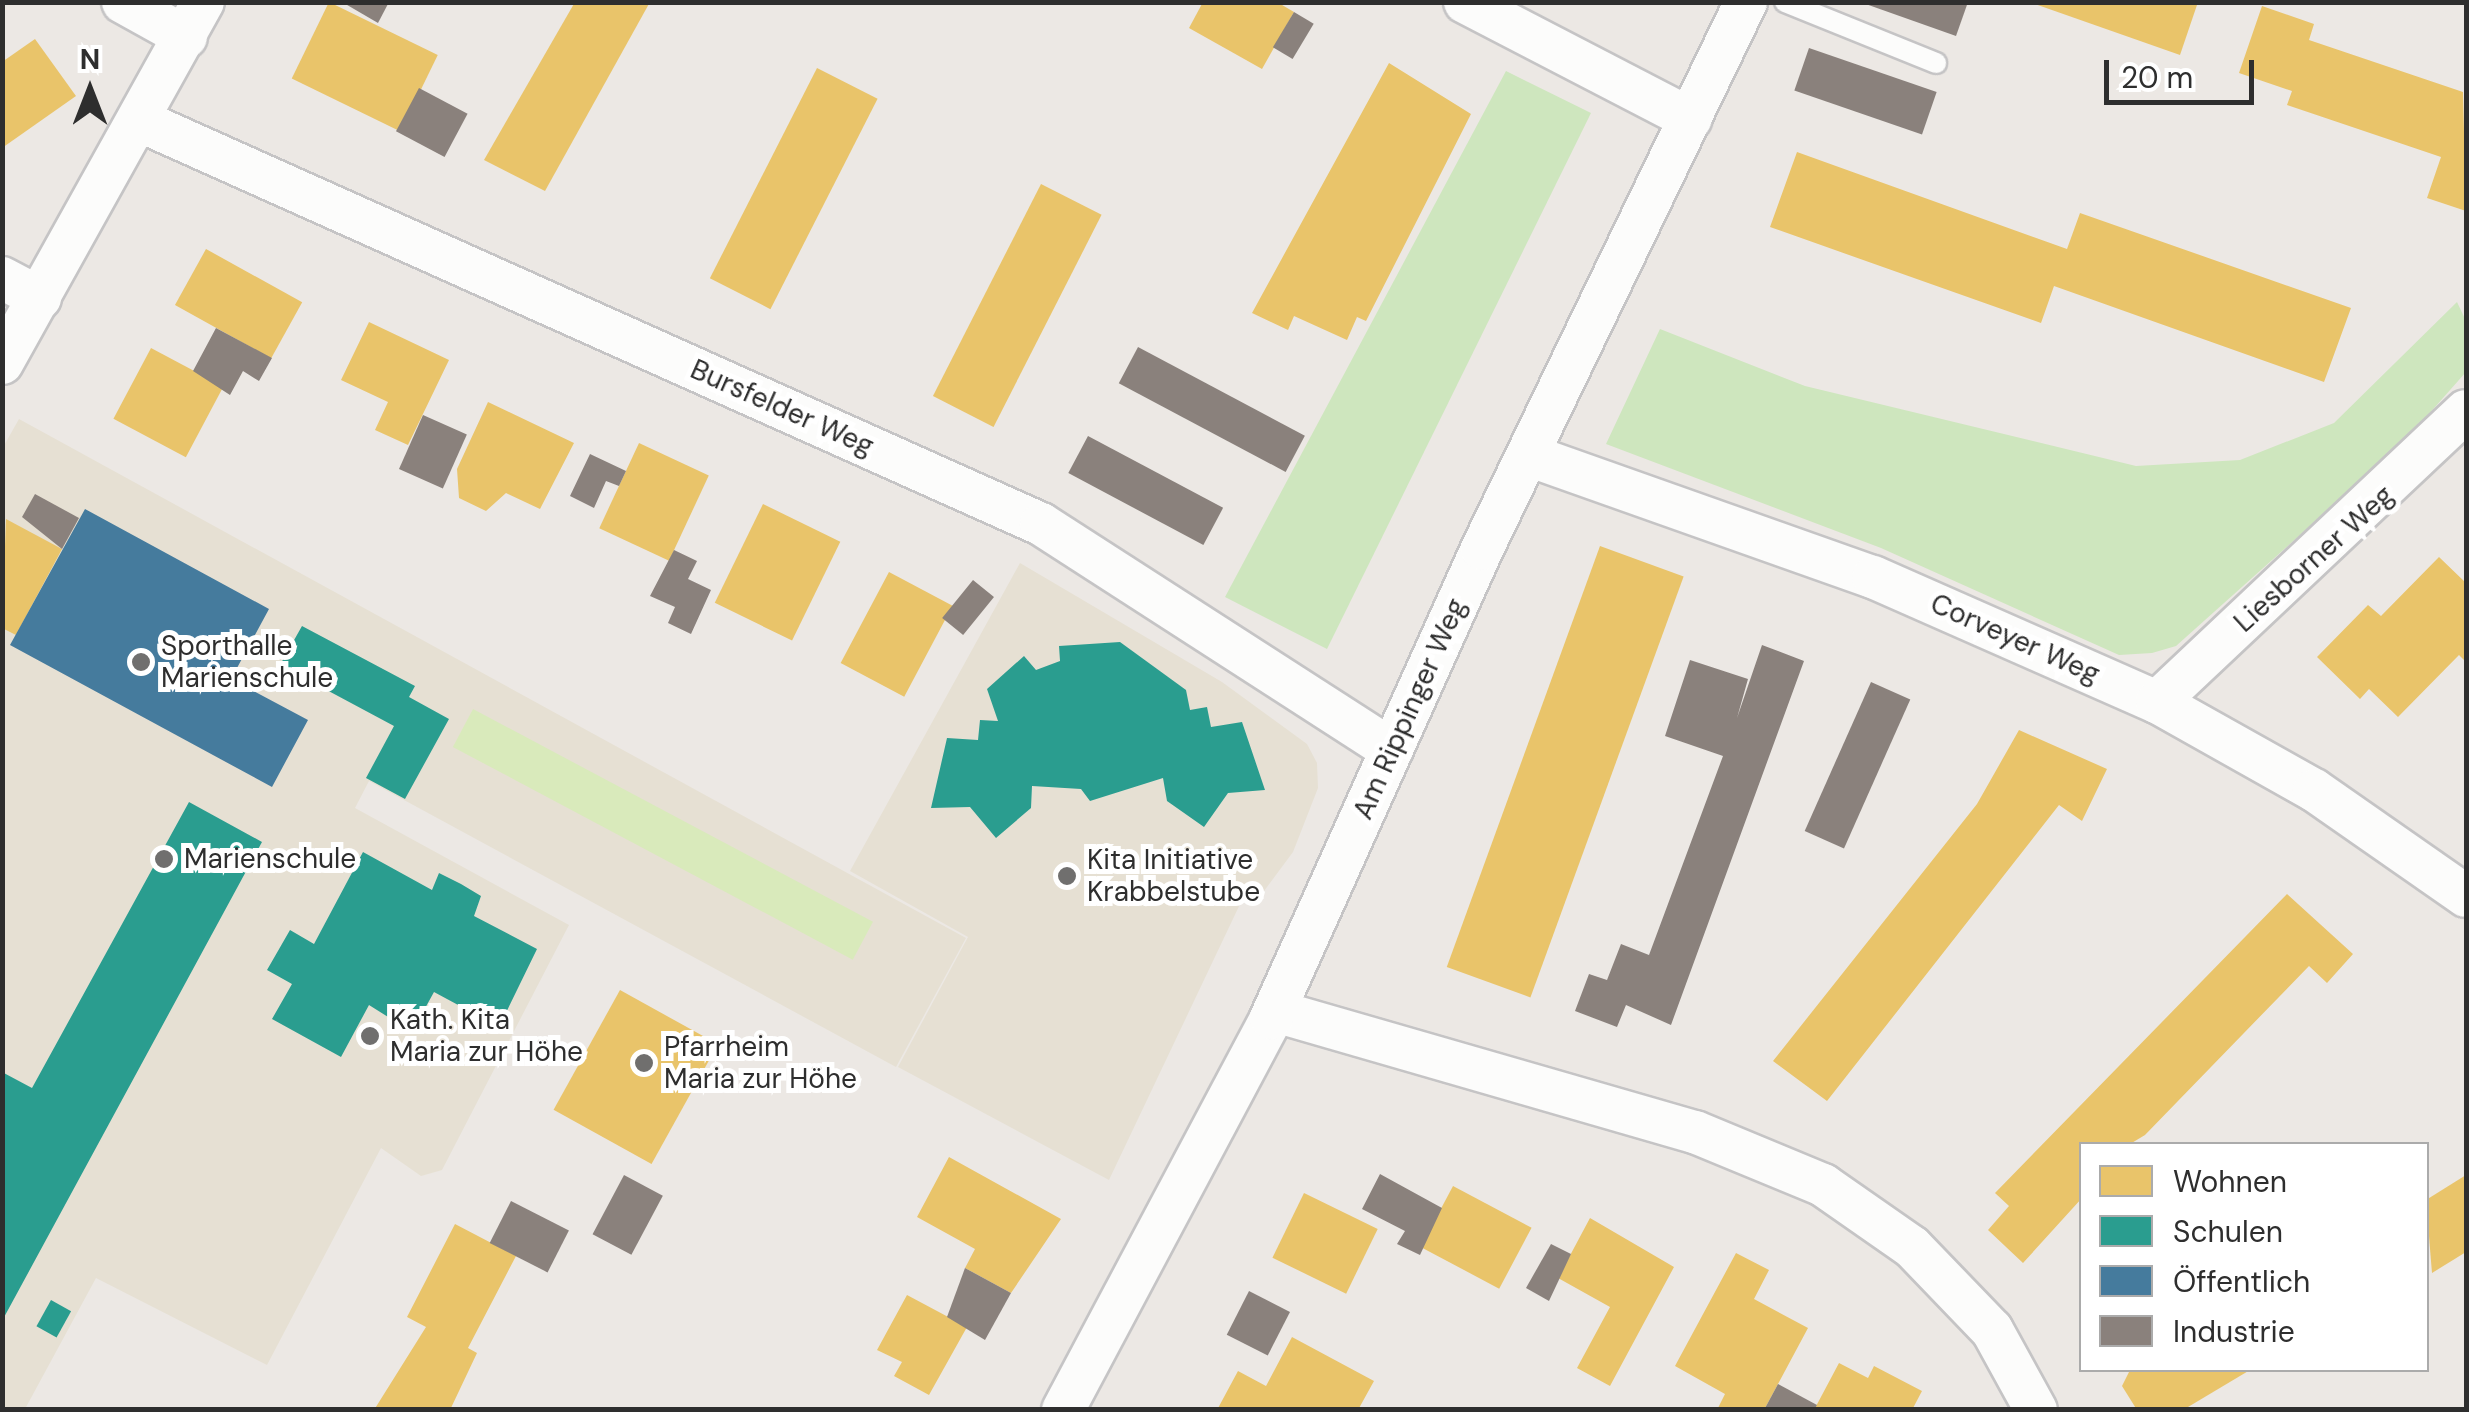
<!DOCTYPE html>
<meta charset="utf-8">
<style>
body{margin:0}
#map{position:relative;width:2469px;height:1412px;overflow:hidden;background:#ece8e4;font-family:"DM Sans",sans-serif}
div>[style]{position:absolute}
.education>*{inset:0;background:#e6e0d3}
.green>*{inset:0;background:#cee6be}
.pitch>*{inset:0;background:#d9eabb;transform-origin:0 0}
.homes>*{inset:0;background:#e9c46a;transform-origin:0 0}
.schools>*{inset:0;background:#2a9d8f;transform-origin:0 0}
.public>*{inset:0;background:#457b9d}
.industry>*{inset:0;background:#8a817c;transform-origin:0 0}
.roads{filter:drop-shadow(2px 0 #c5c4c5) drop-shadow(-2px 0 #c5c4c5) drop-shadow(0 2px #c5c4c5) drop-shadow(0 -2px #c5c4c5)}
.lane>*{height:20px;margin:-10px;padding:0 10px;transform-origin:10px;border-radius:10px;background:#fcfcfb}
.street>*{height:42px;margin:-21px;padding:0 21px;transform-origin:21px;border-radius:21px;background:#fcfcfb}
.dots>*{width:28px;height:28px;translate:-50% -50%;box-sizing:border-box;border:5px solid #fff;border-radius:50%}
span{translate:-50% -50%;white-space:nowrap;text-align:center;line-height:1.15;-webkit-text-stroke:10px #fff;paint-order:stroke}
.street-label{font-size:28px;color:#2e2e2e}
.poi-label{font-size:28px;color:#2e2e2e}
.left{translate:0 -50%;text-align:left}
.frame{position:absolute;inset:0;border:5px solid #2e2e2e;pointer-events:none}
.legend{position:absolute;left:2079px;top:1142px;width:350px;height:230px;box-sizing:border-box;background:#fff;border:2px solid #ababab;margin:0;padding:12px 18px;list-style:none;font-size:30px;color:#2e2e2e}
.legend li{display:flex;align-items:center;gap:20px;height:50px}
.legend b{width:50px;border:2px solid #ababab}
.north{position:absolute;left:40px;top:40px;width:100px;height:100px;-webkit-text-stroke:8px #fff;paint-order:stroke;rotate:0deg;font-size:28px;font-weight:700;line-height:40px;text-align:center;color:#2e2e2e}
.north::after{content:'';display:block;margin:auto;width:35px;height:45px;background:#2e2e2e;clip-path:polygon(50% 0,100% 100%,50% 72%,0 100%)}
.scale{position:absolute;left:2104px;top:60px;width:150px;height:45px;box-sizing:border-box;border:5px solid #2e2e2e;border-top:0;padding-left:12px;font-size:30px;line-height:35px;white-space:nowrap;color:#2e2e2e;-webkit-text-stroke:8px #fff;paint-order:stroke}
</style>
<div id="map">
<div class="education">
<div style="clip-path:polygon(19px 419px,966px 938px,896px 1067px,369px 781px,355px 808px,569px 925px,442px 1170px,421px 1176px,381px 1148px,267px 1365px,96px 1278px,25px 1409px,3px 1410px,2px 449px)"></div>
<div style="clip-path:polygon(1020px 563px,1222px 682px,1307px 744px,1317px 763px,1318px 788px,1293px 852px,1264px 891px,1251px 881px,1109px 1180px,898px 1067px,968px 937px,850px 871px)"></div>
</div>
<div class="green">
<div style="clip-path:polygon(1506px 71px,1591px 113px,1327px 649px,1225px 597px)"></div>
<div style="clip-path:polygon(2457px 302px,2466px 321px,2466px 372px,2404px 442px,2176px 646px,2152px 653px,2119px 655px,1881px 548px,1606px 444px,1660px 329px,1805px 386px,2136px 466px,2240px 460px,2334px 423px)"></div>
</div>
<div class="pitch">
<div style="left:473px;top:709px;width:453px;height:43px;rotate:28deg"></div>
</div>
<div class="homes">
<div style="left:329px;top:2px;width:121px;height:85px;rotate:26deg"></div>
<div style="clip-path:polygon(575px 2px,650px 2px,545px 191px,484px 160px)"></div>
<div style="clip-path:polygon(1203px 2px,1277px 2px,1294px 12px,1262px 69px,1189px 28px)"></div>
<div style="clip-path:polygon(2029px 2px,2198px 2px,2180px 55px)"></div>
<div style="clip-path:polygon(2262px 6px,2314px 24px,2309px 40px,2463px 92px,2466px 211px,2427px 198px,2441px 157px,2287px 105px,2292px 91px,2239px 73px)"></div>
<div style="clip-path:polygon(35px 39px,76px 96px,2px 148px,2px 62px)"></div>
<div style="clip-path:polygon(1389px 63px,1471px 114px,1366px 321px,1357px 317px,1347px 340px,1294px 316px,1288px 330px,1252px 313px)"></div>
<div style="left:817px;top:68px;width:68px;height:236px;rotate:27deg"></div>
<div style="clip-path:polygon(1797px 152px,2067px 249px,2080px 213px,2351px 308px,2324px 382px,2054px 286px,2041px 323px,1770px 227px)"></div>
<div style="left:1041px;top:184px;width:68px;height:238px;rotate:27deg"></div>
<div style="left:206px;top:249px;width:110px;height:64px;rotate:29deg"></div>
<div style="clip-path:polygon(369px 322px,449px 360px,408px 445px,375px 430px,388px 402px,341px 380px)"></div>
<div style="left:151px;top:348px;width:82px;height:80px;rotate:28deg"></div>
<div style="clip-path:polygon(488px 402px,574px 443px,540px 509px,506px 493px,486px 511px,459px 498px,457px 469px)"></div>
<div style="left:639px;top:443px;width:77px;height:94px;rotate:25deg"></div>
<div style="left:763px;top:504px;width:86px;height:110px;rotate:26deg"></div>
<div style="clip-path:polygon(6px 519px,62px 549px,16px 635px,2px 628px)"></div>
<div style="left:1600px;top:546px;width:89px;height:448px;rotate:20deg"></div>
<div style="clip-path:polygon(2439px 557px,2466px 583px,2466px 662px,2459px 655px,2398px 717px,2369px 689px,2360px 699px,2317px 657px,2368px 605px,2381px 616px)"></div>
<div style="left:889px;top:572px;width:72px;height:103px;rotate:28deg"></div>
<div style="clip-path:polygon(2019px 730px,2107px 769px,2082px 821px,2059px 805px,1827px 1101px,1773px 1061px,1977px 804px)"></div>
<div style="clip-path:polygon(2287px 894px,2353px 954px,2327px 983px,2309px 966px,2145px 1135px,2130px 1144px,2082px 1144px,2082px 1198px,2023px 1263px,1988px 1230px,2009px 1206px,1995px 1193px)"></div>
<div style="left:620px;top:990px;width:112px;height:137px;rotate:29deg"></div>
<div style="clip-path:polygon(949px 1157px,1061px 1219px,1011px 1293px,965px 1268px,975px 1249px,917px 1217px)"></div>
<div style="clip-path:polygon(2466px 1175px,2466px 1252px,2432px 1273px,2426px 1200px)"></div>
<div style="left:1453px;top:1186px;width:89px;height:69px;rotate:28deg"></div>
<div style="left:1304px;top:1193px;width:82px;height:72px;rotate:26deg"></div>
<div style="clip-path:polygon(1590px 1218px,1674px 1267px,1610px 1386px,1577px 1368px,1610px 1307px,1558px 1278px)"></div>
<div style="clip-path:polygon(455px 1224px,516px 1256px,468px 1348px,477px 1353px,450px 1410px,374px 1410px,426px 1327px,407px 1317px)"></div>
<div style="clip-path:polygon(1736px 1253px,1769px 1270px,1754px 1299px,1808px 1328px,1764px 1410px,1717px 1410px,1725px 1394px,1675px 1366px)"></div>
<div style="clip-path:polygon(907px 1295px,967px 1327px,929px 1395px,894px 1376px,902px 1362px,877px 1350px)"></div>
<div style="clip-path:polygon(1292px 1337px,1374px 1381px,1358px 1410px,1217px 1410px,1238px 1371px,1266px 1386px)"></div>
<div style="clip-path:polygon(1839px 1363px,1868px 1378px,1874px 1366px,1922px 1391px,1912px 1410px,1814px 1410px)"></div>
<div style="clip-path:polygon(2130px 1370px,2250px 1370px,2183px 1410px,2137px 1410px,2122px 1386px)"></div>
</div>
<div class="schools">
<div style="clip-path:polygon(302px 626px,415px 686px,409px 697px,449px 719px,405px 799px,366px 778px,394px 726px,280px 665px)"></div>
<div style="clip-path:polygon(1120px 642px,1186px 690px,1190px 710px,1207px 707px,1211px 727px,1242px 722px,1265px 790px,1228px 793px,1204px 827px,1167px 801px,1163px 778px,1090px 801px,1081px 789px,1032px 786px,1031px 808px,996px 838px,970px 807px,931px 808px,947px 738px,978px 740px,980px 720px,998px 721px,987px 689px,1024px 656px,1036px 670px,1060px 661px,1059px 646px)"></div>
<div style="clip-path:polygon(189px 802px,262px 842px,2px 1321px,2px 1072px,32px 1088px)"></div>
<div style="clip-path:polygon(363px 852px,432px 890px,439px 873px,461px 884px,481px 896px,474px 916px,537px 949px,499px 1027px,434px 992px,412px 1032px,369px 1005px,341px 1057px,272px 1019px,292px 984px,267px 970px,290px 930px,314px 944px)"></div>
<div style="left:51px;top:1300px;width:23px;height:30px;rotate:29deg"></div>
</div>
<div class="public">
<div style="clip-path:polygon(85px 509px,269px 609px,231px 679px,308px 720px,272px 787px,10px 645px)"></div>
</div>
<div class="industry">
<div style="clip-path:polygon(342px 2px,389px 2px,378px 23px)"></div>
<div style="clip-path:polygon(1860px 2px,1968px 2px,1956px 36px)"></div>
<div style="left:1294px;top:12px;width:23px;height:41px;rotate:31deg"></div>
<div style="left:1809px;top:48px;width:135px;height:45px;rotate:19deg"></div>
<div style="left:419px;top:88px;width:55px;height:49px;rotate:28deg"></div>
<div style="clip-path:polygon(216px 328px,272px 358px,259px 381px,243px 371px,230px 395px,193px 371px)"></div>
<div style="left:1138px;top:347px;width:189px;height:41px;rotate:28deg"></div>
<div style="left:423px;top:415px;width:48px;height:59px;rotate:24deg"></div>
<div style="left:1088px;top:436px;width:153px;height:42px;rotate:28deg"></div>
<div style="clip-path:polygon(590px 454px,626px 471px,619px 486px,606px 481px,594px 508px,570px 496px)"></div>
<div style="clip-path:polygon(35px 494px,79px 518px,62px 549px,22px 517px)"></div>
<div style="clip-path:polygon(674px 550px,697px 561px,688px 579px,711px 590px,691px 634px,668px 623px,675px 607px,650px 596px)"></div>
<div style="left:973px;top:580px;width:27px;height:49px;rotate:39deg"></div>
<div style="clip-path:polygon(1762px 645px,1804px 661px,1671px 1025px,1626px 1005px,1617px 1027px,1575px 1011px,1589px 974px,1607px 980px,1621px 944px,1649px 955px,1723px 756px,1665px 736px,1690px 660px,1748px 679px,1737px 718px)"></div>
<div style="left:1871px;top:682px;width:43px;height:163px;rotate:24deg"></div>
<div style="clip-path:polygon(1380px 1174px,1442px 1208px,1420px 1255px,1397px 1244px,1405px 1231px,1362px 1209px)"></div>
<div style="left:624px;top:1175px;width:44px;height:67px;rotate:28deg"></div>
<div style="left:511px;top:1201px;width:65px;height:47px;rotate:27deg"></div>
<div style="clip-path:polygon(1551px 1244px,1571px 1254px,1549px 1301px,1526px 1288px)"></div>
<div style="clip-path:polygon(965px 1268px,1011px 1293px,985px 1340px,947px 1317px)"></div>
<div style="left:1249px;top:1291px;width:46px;height:49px;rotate:27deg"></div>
<div style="clip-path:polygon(1778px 1384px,1817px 1405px,1814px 1410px,1764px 1410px)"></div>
</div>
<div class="roads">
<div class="lane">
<div style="left:1785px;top:2px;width:163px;rotate:22deg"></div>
</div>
<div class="street">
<div style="left:123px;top:2px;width:72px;rotate:29.1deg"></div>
<div style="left:1465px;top:2px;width:254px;rotate:27.4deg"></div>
<div style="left:143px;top:122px;width:984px;rotate:24.12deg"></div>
<div style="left:1041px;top:524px;width:417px;rotate:32.8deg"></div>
<div style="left:2px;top:278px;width:43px;rotate:27.8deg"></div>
<div style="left:2px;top:363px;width:413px;rotate:-60.9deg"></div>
<div style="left:1528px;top:455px;width:366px;rotate:19.5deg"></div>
<div style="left:1873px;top:577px;width:310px;rotate:23.8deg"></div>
<div style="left:2157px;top:702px;width:180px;rotate:29.3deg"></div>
<div style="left:2314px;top:790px;width:185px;rotate:34.9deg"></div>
<div style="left:2157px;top:702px;width:424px;rotate:-43.3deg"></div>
<div style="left:1275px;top:1011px;width:437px;rotate:16.1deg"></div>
<div style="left:1695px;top:1132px;width:139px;rotate:22.5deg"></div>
<div style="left:1823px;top:1185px;width:108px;rotate:34.9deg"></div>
<div style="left:1912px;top:1247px;width:115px;rotate:46.1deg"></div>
<div style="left:1992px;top:1330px;width:91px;rotate:61.2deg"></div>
<div style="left:1063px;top:1410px;width:444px;rotate:-62deg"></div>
<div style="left:1271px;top:1018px;width:514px;rotate:-65.78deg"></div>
<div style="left:1482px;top:549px;width:607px;rotate:-64.24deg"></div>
</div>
</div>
<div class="dots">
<div style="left:141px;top:662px;background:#706f6e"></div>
<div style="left:164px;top:859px;background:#706f6e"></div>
<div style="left:1067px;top:876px;background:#706f6e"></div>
<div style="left:370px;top:1036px;background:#706f6e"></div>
<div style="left:644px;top:1063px;background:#706f6e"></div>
</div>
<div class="street-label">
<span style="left:782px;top:408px;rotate:24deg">Bursfelder Weg</span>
<span style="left:2314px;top:559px;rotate:-42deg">Liesborner Weg</span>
<span style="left:2015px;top:639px;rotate:24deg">Corveyer Weg</span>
<span style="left:1410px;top:709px;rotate:-66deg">Am Rippinger Weg</span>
</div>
<div class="poi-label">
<span class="left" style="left:161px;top:662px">Sporthalle<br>Marienschule</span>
<span class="left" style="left:184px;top:859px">Marienschule</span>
<span class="left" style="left:1087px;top:876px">Kita Initiative<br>Krabbelstube</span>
<span class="left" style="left:390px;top:1036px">Kath. Kita<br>Maria zur Höhe</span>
<span class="left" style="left:664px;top:1063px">Pfarrheim<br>Maria zur Höhe</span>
</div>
<div class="frame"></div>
<ul class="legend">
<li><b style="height:28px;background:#e9c46a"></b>Wohnen</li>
<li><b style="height:28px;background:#2a9d8f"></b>Schulen</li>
<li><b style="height:28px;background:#457b9d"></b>Öffentlich</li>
<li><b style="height:28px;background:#8a817c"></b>Industrie</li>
</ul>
<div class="north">N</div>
<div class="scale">20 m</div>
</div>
